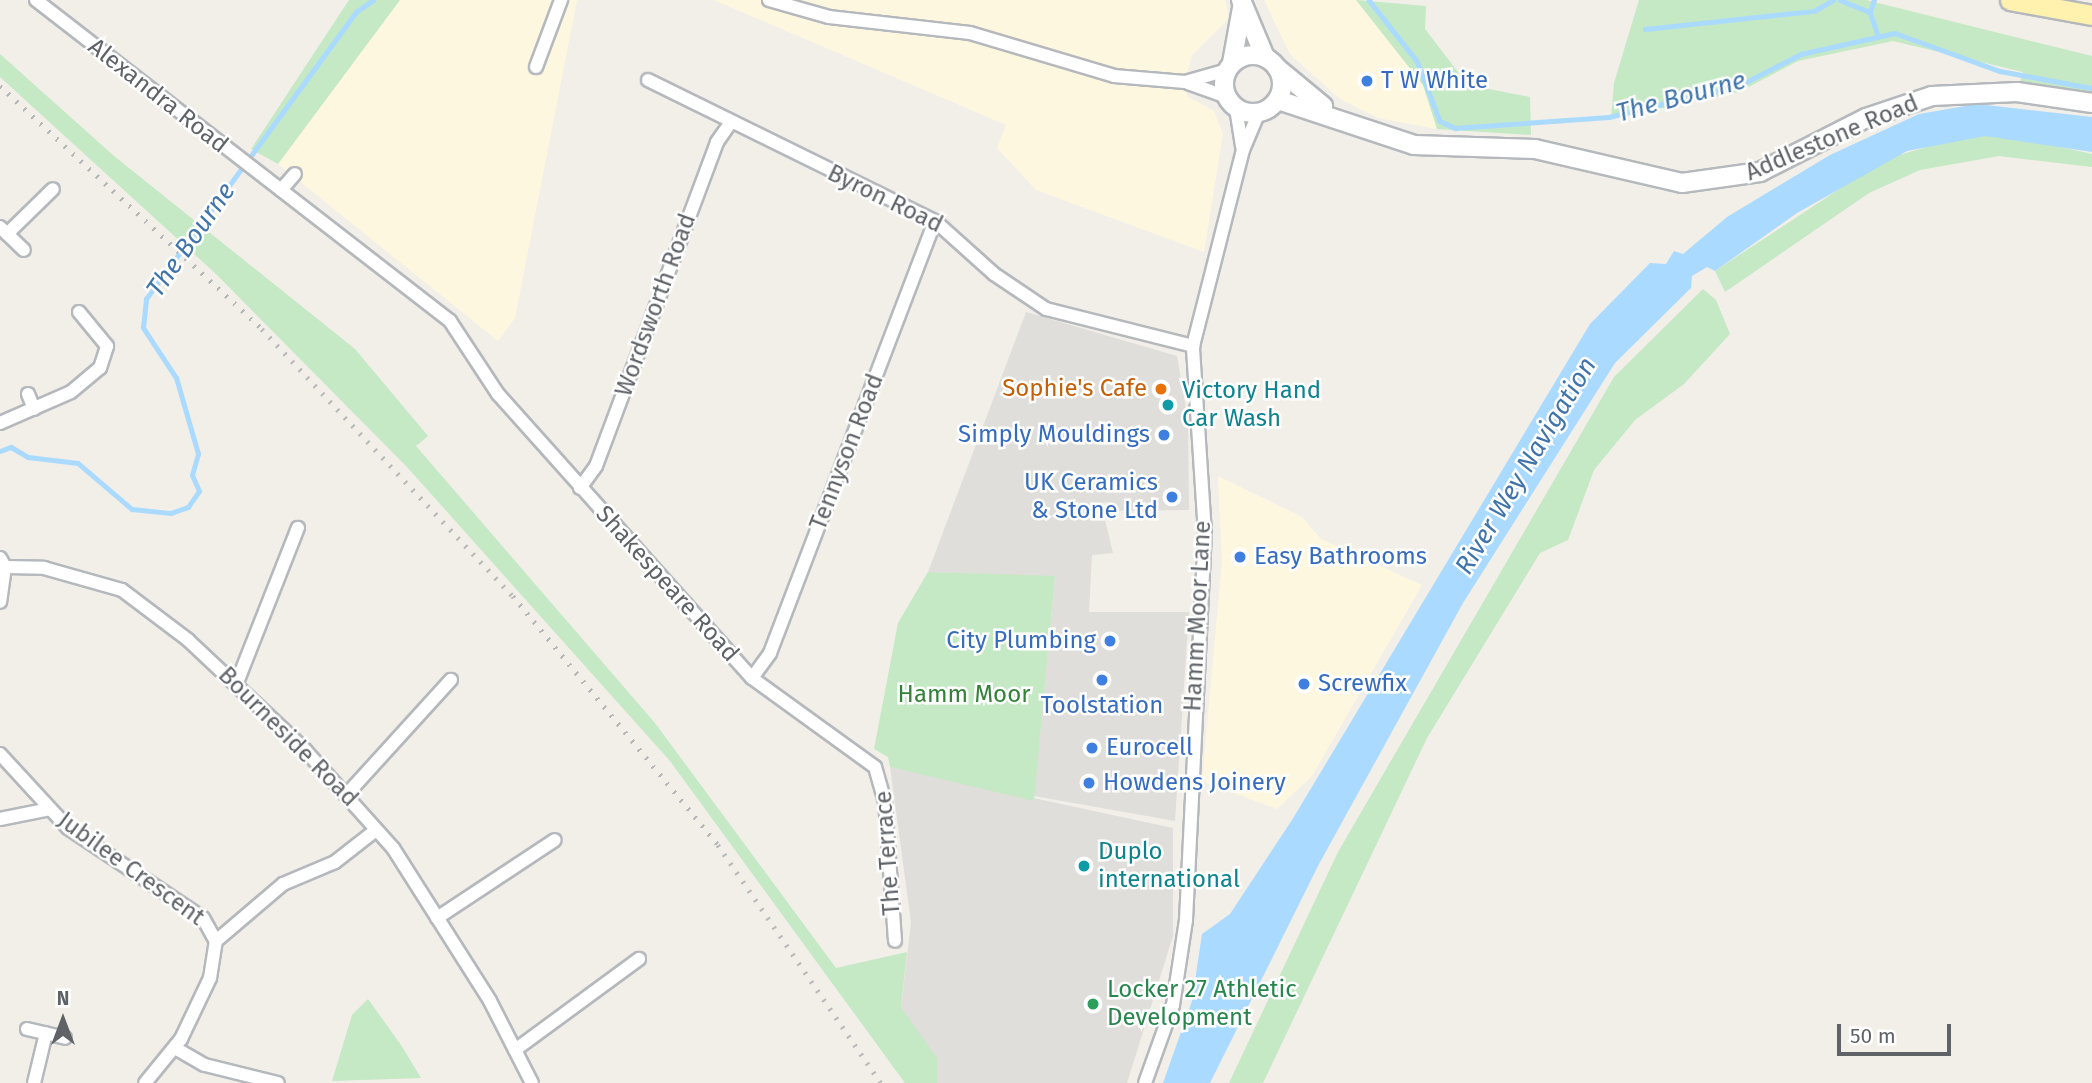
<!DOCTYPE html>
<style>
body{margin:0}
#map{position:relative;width:2092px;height:1083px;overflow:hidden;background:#f1efe8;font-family:"Fira Sans",sans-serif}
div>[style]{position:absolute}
.commercial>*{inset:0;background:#fef7e0}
.industrial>*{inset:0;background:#e0deda}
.green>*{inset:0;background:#c5e8c5}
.water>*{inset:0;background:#aadaff}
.stream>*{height:4.5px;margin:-2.25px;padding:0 2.25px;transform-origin:2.25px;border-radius:2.25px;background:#aadaff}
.roads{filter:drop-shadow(2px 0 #b5b8bc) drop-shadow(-2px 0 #b5b8bc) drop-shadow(0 2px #b5b8bc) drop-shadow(0 -2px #b5b8bc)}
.street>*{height:12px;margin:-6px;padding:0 6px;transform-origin:6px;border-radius:6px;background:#fff}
.secondary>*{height:18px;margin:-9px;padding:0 9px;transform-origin:9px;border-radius:9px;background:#fff}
.secondary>.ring{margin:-9px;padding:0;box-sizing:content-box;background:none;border:18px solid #fff;border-radius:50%}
.primary>*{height:19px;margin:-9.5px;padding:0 9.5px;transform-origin:9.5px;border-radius:9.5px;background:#fff2af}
.rail>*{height:4.5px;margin-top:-2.25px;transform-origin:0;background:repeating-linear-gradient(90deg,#b6b7b8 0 2px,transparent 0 11px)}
.dots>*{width:19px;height:19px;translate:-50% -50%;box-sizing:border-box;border:4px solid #fff;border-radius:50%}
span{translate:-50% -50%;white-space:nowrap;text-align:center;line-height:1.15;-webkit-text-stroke:5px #fff;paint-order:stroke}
.shop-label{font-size:24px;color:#366cbe}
.left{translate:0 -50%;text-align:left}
.right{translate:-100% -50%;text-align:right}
.street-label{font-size:24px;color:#5f6368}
.food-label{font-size:24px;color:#c56008}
.culture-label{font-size:24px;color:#0d838f}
.park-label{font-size:24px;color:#348238}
.leisure-label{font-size:24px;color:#27864d}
.water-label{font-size:26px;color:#4174aa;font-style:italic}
.north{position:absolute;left:28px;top:985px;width:70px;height:70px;-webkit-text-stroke:5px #fff;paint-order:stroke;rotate:0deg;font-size:19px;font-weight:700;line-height:28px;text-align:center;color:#5f6368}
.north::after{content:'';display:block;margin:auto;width:24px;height:32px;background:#5f6368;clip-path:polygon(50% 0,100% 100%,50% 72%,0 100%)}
.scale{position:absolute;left:1837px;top:1024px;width:114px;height:32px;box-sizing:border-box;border:4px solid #5f6368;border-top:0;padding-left:9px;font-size:21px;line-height:24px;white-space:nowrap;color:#5f6368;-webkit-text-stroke:5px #fff;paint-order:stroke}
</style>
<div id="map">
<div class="commercial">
<div style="clip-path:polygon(400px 0,577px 0,515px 318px,498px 341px,278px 164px)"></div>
<div style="clip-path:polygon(714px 0,1225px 0,1229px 18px,1192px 55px,1185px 82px,1187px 96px,1214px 111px,1223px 134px,1204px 252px,1036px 190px,997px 148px,1006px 125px)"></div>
<div style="clip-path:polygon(1264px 0,1356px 0,1423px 85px,1437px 129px,1378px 118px,1340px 99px,1290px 54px)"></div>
<div style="clip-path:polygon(1218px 476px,1302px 517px,1321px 539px,1422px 585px,1312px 776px,1277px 809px,1202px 781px,1222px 562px)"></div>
</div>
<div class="industrial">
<div style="clip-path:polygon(1026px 312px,1177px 356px,1188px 420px,1189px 510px,1111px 511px,1108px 502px,1101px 503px,1113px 553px,1092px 555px,1089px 612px,1189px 612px,1175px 821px,1034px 796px,1055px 577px,928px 572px)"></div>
<div style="clip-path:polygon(890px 767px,1173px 828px,1173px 936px,1127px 1083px,937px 1083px,936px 1058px,901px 1008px,911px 922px)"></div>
</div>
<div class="green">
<div style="clip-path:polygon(349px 0,400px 0,278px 164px,251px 149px)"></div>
<div style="clip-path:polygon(1356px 0,1426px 6px,1425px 29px,1468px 85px,1530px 97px,1531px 135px,1437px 129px,1423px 85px)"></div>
<div style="clip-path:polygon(1639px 0,1866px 0,2092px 56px,2092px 95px,2020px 82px,2023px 72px,1893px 41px,1798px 61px,1739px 92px,1611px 119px,1614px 83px)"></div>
<div style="clip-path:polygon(0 54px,114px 156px,355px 349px,428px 436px,416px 446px,655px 723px,836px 968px,907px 952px,901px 1007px,937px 1058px,937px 1083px,905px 1083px,670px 761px,407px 467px,217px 275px,0 77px)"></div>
<div style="clip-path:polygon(2002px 134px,2092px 154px,2092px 167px,1999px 156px,1920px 170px,1869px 193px,1725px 292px,1715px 271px,1885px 159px,1962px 137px)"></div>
<div style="clip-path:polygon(1703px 289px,1716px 300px,1730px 334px,1684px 384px,1635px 420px,1594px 470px,1568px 540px,1540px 553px,1427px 738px,1263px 1083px,1229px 1083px,1338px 852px,1614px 377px)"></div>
<div style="clip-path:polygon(928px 572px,1055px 576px,1034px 801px,890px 767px,888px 757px,874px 749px,898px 623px)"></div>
<div style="clip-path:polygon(368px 999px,401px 1045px,421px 1078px,332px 1081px,352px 1015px)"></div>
</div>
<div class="water">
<div style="clip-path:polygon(1977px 104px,2092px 117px,2092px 152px,1985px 136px,1907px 151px,1797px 213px,1715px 271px,1707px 267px,1692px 276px,1691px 288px,1615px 363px,1463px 603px,1319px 864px,1210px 1083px,1163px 1083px,1192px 1001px,1202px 934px,1230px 914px,1292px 820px,1590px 324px,1650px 263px,1666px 264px,1674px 251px,1683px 254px,1727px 217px,1830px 155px,1919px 114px)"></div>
</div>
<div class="stream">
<div style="left:1369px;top:0;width:78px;rotate:51.8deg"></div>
<div style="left:1417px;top:61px;width:64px;rotate:69deg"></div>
<div style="left:1440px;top:121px;width:17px;rotate:25deg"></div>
<div style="left:1455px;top:128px;width:154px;rotate:-4.1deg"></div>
<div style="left:1609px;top:117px;width:135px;rotate:-13.7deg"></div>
<div style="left:1740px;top:85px;width:68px;rotate:-26.9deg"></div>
<div style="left:1801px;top:54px;width:96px;rotate:-12.6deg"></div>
<div style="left:1895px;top:33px;width:112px;rotate:19.9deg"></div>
<div style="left:2000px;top:71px;width:94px;rotate:10.5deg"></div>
<div style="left:1840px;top:0;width:32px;rotate:22deg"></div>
<div style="left:1870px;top:12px;width:24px;rotate:71deg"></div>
<div style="left:1870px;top:12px;width:13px;rotate:-72deg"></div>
<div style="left:1645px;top:29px;width:170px;rotate:-6.1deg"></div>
<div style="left:1814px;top:11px;width:22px;rotate:-30deg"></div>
<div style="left:0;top:451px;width:12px;rotate:-20deg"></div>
<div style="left:11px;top:447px;width:20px;rotate:30deg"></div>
<div style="left:28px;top:457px;width:50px;rotate:6.8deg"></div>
<div style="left:78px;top:463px;width:71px;rotate:40.4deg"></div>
<div style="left:132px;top:509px;width:39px;rotate:6deg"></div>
<div style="left:171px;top:513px;width:18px;rotate:-19deg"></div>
<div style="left:188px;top:507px;width:19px;rotate:-55deg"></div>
<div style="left:199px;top:491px;width:17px;rotate:-114deg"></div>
<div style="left:192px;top:475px;width:22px;rotate:-74deg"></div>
<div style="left:198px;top:454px;width:79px;rotate:-106.1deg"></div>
<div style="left:176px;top:378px;width:60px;rotate:-123.4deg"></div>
<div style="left:143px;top:328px;width:29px;rotate:-84deg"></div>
<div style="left:146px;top:299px;width:356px;rotate:-53.8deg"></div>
<div style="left:356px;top:12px;width:21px;rotate:-35deg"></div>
</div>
<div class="roads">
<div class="street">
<div style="left:36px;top:0;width:524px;rotate:37.79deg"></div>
<div style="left:450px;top:321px;width:87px;rotate:56.7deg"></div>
<div style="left:498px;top:394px;width:381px;rotate:48.2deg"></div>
<div style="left:752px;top:678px;width:152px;rotate:35.9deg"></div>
<div style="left:875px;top:767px;width:35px;rotate:74deg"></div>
<div style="left:885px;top:801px;width:140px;rotate:85.9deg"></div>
<div style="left:769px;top:0;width:62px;rotate:15.8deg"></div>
<div style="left:829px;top:17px;width:142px;rotate:6.5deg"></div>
<div style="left:970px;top:33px;width:150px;rotate:16.6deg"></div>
<div style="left:1114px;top:76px;width:71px;rotate:4.8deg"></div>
<div style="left:1185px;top:82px;width:44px;rotate:-15.9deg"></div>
<div style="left:536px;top:67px;width:72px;rotate:-69.5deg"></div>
<div style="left:648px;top:80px;width:320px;rotate:26.2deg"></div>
<div style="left:935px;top:221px;width:79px;rotate:41.9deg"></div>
<div style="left:994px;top:274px;width:63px;rotate:33.9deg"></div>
<div style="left:1046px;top:309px;width:152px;rotate:14.1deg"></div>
<div style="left:1188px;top:83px;width:41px;rotate:19.7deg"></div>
<div style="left:1236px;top:108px;width:39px;rotate:81deg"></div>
<div style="left:281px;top:190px;width:21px;rotate:-49deg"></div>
<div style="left:0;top:227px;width:33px;rotate:44deg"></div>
<div style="left:7px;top:234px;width:64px;rotate:-44.4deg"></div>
<div style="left:28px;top:394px;width:16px;rotate:68deg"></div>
<div style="left:0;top:423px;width:77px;rotate:-23.6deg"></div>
<div style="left:71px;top:392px;width:38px;rotate:-40deg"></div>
<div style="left:100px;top:368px;width:23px;rotate:-72deg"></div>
<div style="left:107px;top:346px;width:44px;rotate:-129.5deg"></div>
<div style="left:580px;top:488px;width:27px;rotate:-54deg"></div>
<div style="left:596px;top:466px;width:346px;rotate:-69.5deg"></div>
<div style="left:717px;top:142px;width:24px;rotate:-55deg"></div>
<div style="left:0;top:558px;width:10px;rotate:61deg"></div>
<div style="left:5px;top:567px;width:35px;rotate:98deg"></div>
<div style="left:5px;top:567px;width:39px;rotate:1deg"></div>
<div style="left:44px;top:568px;width:81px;rotate:15.8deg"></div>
<div style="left:122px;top:590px;width:83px;rotate:37.1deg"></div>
<div style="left:188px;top:640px;width:161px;rotate:43.2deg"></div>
<div style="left:305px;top:750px;width:132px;rotate:48.1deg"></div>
<div style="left:393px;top:848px;width:181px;rotate:57.6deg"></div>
<div style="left:490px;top:1001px;width:92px;rotate:62.9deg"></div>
<div style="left:752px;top:678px;width:31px;rotate:-54deg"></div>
<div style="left:770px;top:653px;width:462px;rotate:-69.1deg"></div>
<div style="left:236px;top:685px;width:169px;rotate:-68.5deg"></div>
<div style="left:0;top:754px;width:100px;rotate:47.4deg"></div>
<div style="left:68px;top:828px;width:162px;rotate:33.7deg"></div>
<div style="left:203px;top:918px;width:26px;rotate:61deg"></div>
<div style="left:216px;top:941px;width:88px;rotate:-40.4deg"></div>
<div style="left:283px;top:884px;width:56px;rotate:-22.9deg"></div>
<div style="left:335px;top:862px;width:52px;rotate:-38deg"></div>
<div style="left:348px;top:793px;width:153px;rotate:-47.7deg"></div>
<div style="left:0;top:819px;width:51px;rotate:-11.3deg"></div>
<div style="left:437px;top:918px;width:141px;rotate:-33.5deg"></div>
<div style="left:27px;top:1029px;width:39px;rotate:13deg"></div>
<div style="left:175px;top:1048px;width:34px;rotate:30deg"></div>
<div style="left:205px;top:1065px;width:75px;rotate:13.9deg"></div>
<div style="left:515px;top:1050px;width:154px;rotate:-36.3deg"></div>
<div style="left:34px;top:1083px;width:51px;rotate:-76.5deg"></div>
<div style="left:145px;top:1083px;width:57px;rotate:-50.7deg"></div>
<div style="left:181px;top:1039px;width:68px;rotate:-64.6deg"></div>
<div style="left:210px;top:978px;width:37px;rotate:-81deg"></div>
<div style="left:1145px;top:1083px;width:83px;rotate:-70.3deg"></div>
<div style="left:1173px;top:1005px;width:86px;rotate:-81.3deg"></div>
<div style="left:1186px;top:920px;width:386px;rotate:-87.2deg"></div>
<div style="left:1205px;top:534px;width:188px;rotate:-93.7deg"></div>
<div style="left:1193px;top:346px;width:202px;rotate:-75.7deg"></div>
<div style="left:1243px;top:150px;width:41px;rotate:-67.2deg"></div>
</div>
<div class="secondary">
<div style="left:1241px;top:0;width:62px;rotate:67.2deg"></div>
<div class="ring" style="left:1224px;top:55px;width:40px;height:40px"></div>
<div style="left:1232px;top:63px;width:56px;rotate:-79.7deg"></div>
<div style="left:1277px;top:68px;width:60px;rotate:39.6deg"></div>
<div style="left:1278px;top:100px;width:143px;rotate:18.3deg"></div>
<div style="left:1414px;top:145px;width:121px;rotate:1.9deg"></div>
<div style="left:1535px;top:149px;width:151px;rotate:13deg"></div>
<div style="left:1682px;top:183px;width:79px;rotate:-8deg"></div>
<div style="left:1760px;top:172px;width:119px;rotate:-27deg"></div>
<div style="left:1866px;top:118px;width:70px;rotate:-18.4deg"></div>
<div style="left:1932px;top:96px;width:85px;rotate:-2.7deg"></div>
<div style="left:2017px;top:92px;width:76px;rotate:8.3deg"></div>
</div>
<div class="primary">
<div style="left:2010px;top:0;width:83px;rotate:10.4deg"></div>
</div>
</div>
<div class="rail">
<div style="left:0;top:86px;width:357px;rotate:42.8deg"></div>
<div style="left:262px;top:329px;width:366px;rotate:46.8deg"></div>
<div style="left:513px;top:596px;width:323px;rotate:50.5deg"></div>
<div style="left:718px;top:845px;width:288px;rotate:55.6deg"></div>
</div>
<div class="dots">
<div style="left:1367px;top:81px;background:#3f7fe0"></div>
<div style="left:1161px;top:389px;background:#e8710a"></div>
<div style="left:1168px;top:405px;background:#0f9aa8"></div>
<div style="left:1164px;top:435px;background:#3f7fe0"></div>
<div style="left:1172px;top:497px;background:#3f7fe0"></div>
<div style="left:1240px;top:557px;background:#3f7fe0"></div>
<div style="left:1110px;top:641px;background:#3f7fe0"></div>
<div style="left:1102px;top:680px;background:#3f7fe0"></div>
<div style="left:1304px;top:684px;background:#3f7fe0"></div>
<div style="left:1092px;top:748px;background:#3f7fe0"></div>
<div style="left:1089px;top:783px;background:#3f7fe0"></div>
<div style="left:1084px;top:866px;background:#0f9aa8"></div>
<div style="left:1093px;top:1004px;background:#2e9e5b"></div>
</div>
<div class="shop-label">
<span class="left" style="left:1381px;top:81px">T W White</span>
<span class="right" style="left:1150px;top:435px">Simply Mouldings</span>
<span class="right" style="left:1158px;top:497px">UK Ceramics<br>&amp; Stone Ltd</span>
<span class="left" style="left:1254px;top:557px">Easy Bathrooms</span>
<span class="right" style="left:1096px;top:641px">City Plumbing</span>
<span class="left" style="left:1318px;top:684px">Screwfix</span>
<span style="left:1102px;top:706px">Toolstation</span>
<span class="left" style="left:1106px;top:748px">Eurocell</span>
<span class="left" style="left:1103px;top:783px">Howdens Joinery</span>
</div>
<div class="street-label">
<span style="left:158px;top:96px;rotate:38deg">Alexandra Road</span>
<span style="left:1832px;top:138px;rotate:-23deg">Addlestone Road</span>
<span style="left:885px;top:199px;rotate:26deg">Byron Road</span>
<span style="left:656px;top:305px;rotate:-70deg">Wordsworth Road</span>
<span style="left:847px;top:452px;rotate:-69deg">Tennyson Road</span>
<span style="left:667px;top:584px;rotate:48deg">Shakespeare Road</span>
<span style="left:1198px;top:616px;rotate:-87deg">Hamm Moor Lane</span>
<span style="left:288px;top:737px;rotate:45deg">Bourneside Road</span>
<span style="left:888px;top:853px;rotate:-94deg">The Terrace</span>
<span style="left:131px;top:869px;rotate:36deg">Jubilee Crescent</span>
</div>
<div class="food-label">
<span class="right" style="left:1147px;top:389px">Sophie's Cafe</span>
</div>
<div class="culture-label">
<span class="left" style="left:1182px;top:405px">Victory Hand<br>Car Wash</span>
<span class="left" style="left:1098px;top:866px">Duplo<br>international</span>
</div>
<div class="park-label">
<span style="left:964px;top:695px">Hamm Moor</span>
</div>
<div class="leisure-label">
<span class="left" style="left:1107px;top:1004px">Locker 27 Athletic<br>Development</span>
</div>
<div class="water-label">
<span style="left:1681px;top:97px;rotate:-15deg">The Bourne</span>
<span style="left:191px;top:240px;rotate:-55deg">The Bourne</span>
<span style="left:1526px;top:466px;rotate:-59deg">River Wey Navigation</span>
</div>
<div class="north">N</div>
<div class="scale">50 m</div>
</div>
